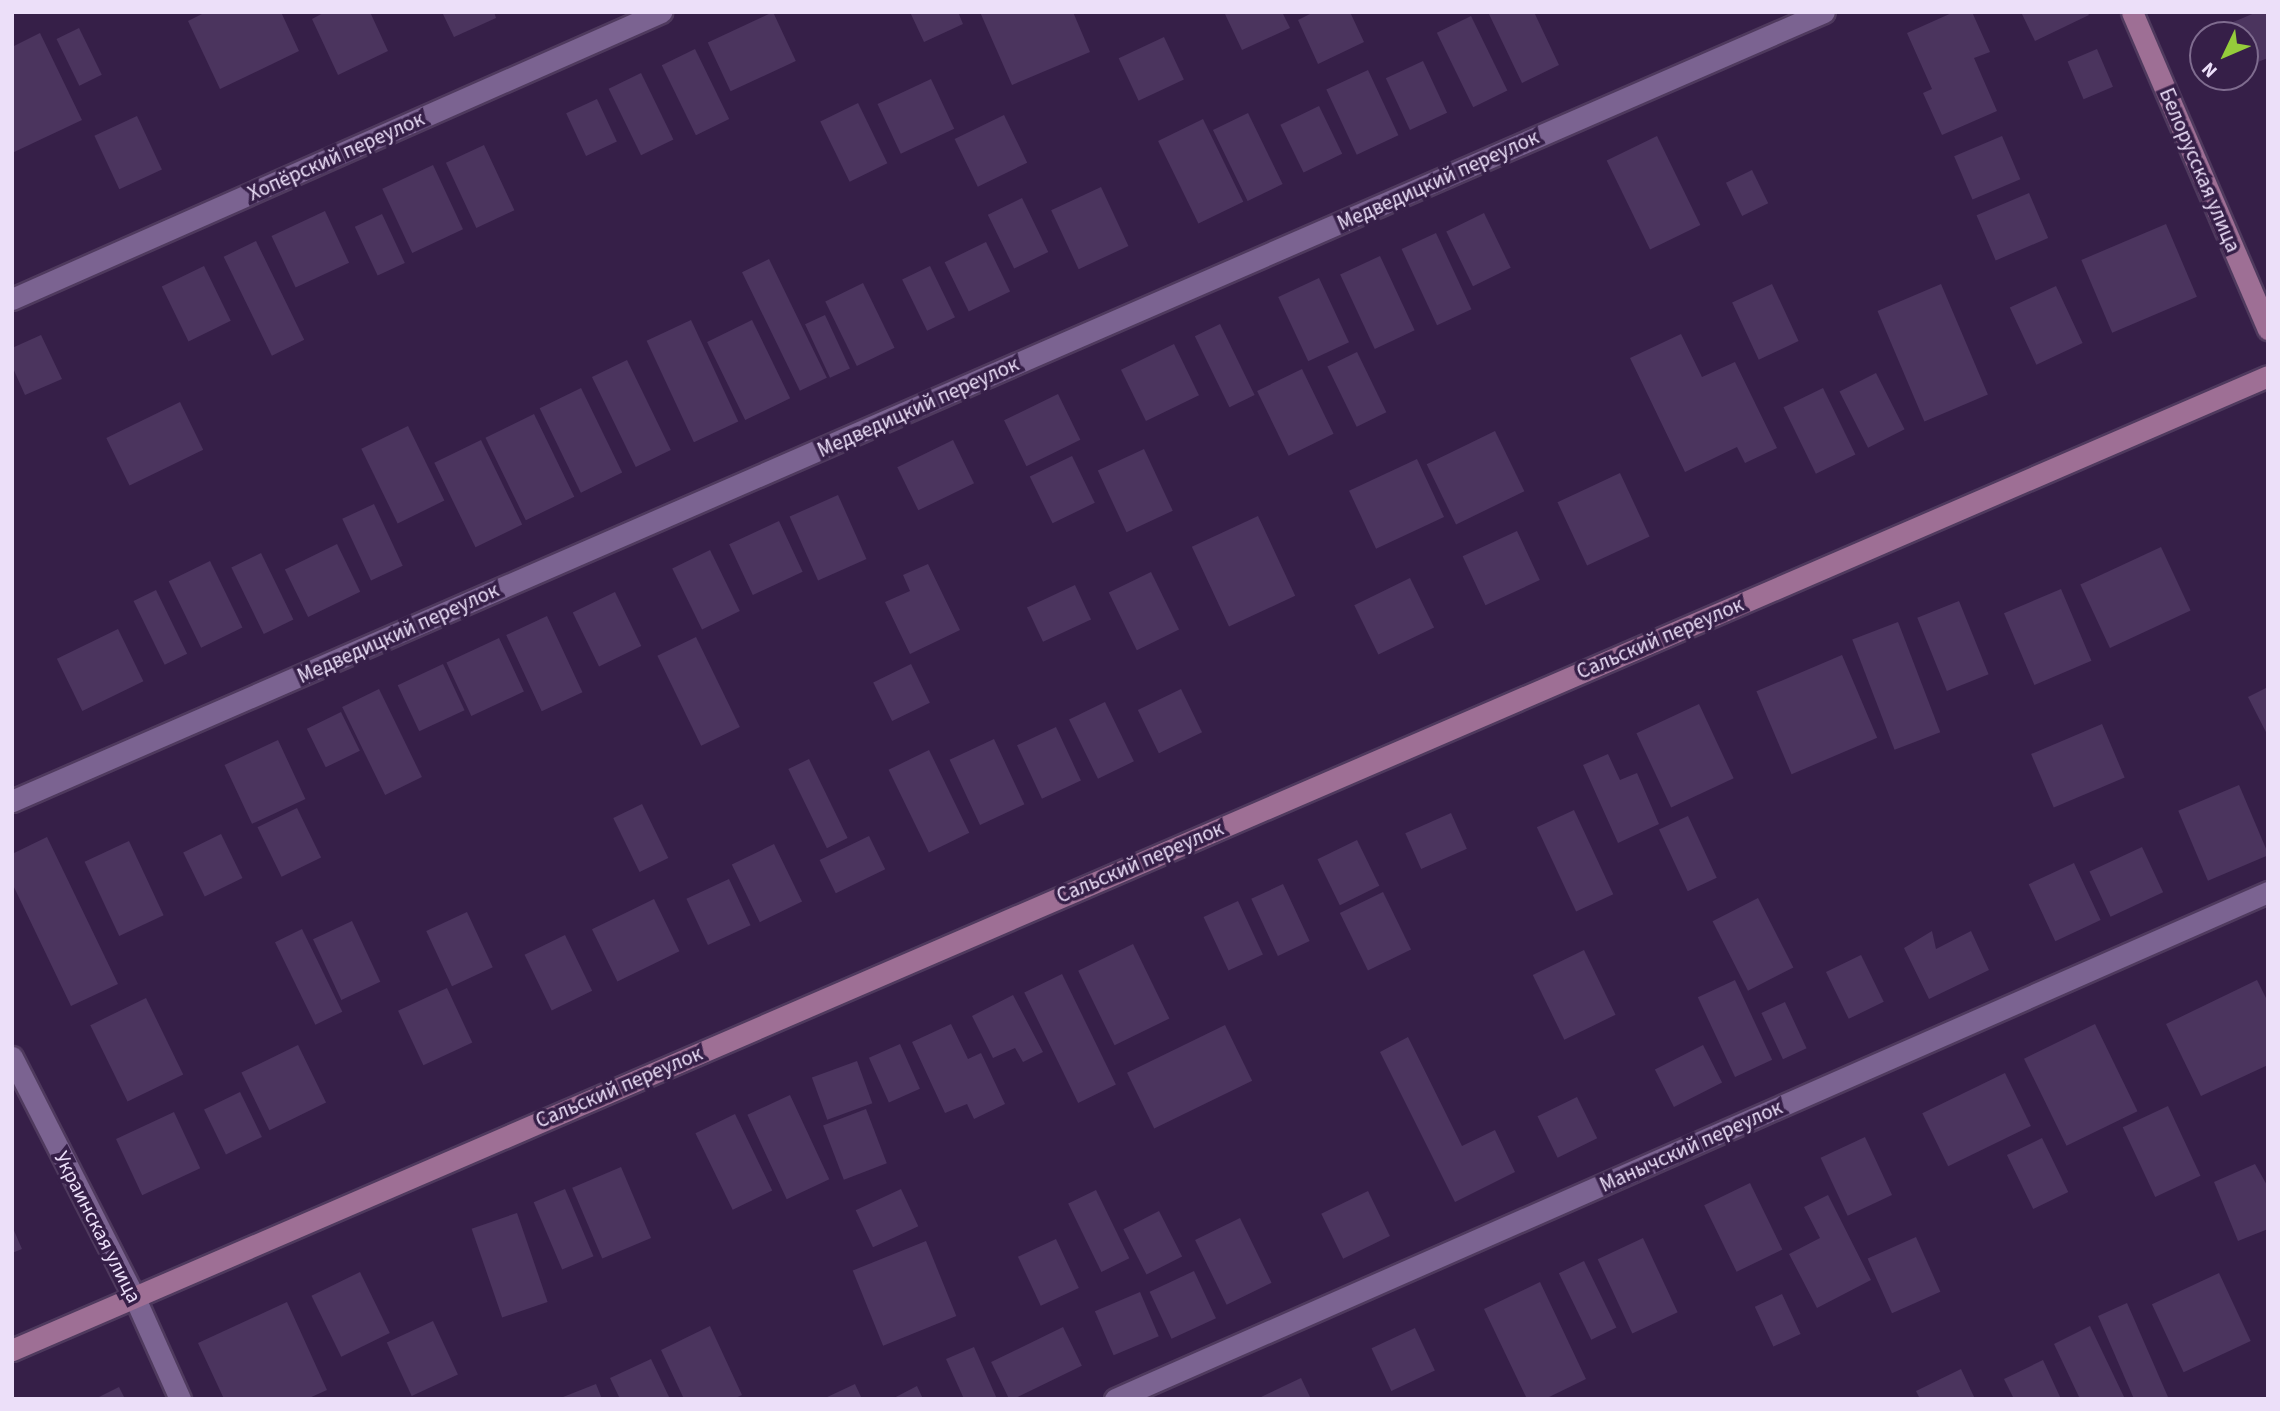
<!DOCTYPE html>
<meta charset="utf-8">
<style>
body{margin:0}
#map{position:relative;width:2280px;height:1411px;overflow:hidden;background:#361f48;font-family:"Source Sans 3",sans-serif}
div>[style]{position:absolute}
.building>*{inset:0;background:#4b345e;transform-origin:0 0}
.roads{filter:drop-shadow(2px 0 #4f3a5e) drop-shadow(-2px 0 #4f3a5e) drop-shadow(0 2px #4f3a5e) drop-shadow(0 -2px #4f3a5e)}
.street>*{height:21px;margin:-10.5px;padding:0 10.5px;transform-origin:10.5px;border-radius:10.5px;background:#7b6391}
.secondary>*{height:21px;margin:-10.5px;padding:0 10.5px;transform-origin:10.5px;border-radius:10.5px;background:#9e6f95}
span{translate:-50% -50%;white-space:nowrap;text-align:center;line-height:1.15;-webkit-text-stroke:7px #361f48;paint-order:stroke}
.street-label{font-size:21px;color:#ecdff9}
.frame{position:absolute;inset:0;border:14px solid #ecdff9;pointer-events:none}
.north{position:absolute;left:2189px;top:21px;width:70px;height:70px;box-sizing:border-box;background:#361f48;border:2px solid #7f6c8f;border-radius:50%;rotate:226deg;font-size:19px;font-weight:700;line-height:28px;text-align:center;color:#ecdff9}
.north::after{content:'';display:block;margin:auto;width:24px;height:32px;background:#95cc3b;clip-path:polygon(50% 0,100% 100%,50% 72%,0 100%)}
</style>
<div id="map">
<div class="building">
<div style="clip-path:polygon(206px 12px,281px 12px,299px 51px,220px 89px,188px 21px)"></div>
<div style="clip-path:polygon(325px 12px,370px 12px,388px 51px,338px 75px,312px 19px)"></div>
<div style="clip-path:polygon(442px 12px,494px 12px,496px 18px,454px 37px)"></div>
<div style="left:773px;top:12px;width:54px;height:72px;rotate:65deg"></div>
<div style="clip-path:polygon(910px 12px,958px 12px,963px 24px,924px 42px)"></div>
<div style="clip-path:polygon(980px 12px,1073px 12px,1090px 52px,1012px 85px)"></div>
<div style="clip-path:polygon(1230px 12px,1282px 12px,1290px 28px,1242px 50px,1225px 14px)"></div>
<div style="clip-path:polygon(1314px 12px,1350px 12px,1364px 42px,1318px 64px,1298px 20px)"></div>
<div style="clip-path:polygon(1488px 12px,1534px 12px,1559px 65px,1522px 83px)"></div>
<div style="clip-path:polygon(1954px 12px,1972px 12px,1990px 52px,1974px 58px,1997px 111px,1942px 135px,1923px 93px,1932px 89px,1907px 33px)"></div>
<div style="clip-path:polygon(2021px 12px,2087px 12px,2089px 15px,2035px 41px)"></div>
<div style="clip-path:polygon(2257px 12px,2268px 12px,2268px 58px,2245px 67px,2245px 35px,2214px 35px,2212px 31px)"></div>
<div style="left:1471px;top:16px;width:83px;height:38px;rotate:64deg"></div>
<div style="left:79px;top:28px;width:52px;height:25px;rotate:64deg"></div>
<div style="clip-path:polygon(40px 33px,82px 120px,12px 153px,12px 47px)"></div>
<div style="left:1164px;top:37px;width:47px;height:50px;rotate:65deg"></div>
<div style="left:695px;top:49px;width:78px;height:37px;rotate:64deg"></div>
<div style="left:2097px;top:49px;width:41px;height:32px;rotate:67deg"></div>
<div style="left:1423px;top:61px;width:57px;height:41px;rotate:65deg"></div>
<div style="left:1368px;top:70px;width:72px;height:46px;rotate:65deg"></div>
<div style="left:641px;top:73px;width:74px;height:36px;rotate:64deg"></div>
<div style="left:931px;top:79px;width:55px;height:59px;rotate:65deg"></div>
<div style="left:597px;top:99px;width:47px;height:34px;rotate:65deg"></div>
<div style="left:858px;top:103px;width:67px;height:42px;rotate:64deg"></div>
<div style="left:1319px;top:106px;width:53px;height:43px;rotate:64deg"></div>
<div style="left:1248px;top:113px;width:79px;height:39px;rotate:64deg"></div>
<div style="left:1004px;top:115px;width:53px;height:55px;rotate:64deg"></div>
<div style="left:137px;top:116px;width:59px;height:47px;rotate:65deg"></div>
<div style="left:1203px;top:119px;width:92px;height:50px;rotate:64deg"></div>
<div style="left:1657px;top:136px;width:99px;height:56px;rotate:64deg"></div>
<div style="left:2002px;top:136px;width:47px;height:52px;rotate:67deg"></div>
<div style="left:484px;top:145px;width:72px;height:42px;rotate:65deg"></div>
<div style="left:433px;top:165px;width:71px;height:56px;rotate:65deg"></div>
<div style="left:1752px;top:170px;width:37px;height:29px;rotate:64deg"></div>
<div style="left:1101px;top:187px;width:65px;height:55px;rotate:65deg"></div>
<div style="left:2029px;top:193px;width:49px;height:57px;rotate:67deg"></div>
<div style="left:1022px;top:198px;width:60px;height:38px;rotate:64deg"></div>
<div style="left:325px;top:211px;width:57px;height:59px;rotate:65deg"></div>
<div style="left:1484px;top:213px;width:61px;height:42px;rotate:64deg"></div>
<div style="left:382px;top:214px;width:54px;height:30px;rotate:65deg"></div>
<div style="left:2166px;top:224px;width:79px;height:92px;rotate:67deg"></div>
<div style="left:1436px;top:233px;width:84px;height:38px;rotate:65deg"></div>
<div style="left:256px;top:241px;width:110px;height:36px;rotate:64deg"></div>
<div style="left:986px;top:242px;width:55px;height:46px;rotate:64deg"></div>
<div style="left:1380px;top:256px;width:82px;height:44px;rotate:65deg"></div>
<div style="left:769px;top:259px;width:132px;height:30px;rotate:64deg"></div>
<div style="left:204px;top:266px;width:61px;height:47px;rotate:64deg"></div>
<div style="left:930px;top:266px;width:57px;height:31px;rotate:64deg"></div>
<div style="left:1319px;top:278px;width:71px;height:45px;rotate:65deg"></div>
<div style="left:863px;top:283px;width:72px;height:42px;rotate:64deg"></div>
<div style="left:1772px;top:284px;width:63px;height:44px;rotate:65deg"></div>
<div style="left:1941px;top:284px;width:120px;height:69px;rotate:67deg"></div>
<div style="left:2056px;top:286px;width:63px;height:51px;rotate:65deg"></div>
<div style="left:825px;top:315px;width:59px;height:22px;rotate:65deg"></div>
<div style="left:691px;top:320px;width:112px;height:49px;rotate:65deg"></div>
<div style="left:752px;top:320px;width:87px;height:50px;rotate:64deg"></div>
<div style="left:1220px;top:324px;width:79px;height:28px;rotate:64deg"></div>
<div style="clip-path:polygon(1681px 334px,1702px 377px,1735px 362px,1777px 448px,1745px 463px,1737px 447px,1685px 472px,1630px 358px)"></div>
<div style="clip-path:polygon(41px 335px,62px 379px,25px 395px,12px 366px,12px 348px)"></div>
<div style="left:1174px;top:344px;width:57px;height:59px;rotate:64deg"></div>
<div style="left:1357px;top:352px;width:67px;height:33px;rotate:64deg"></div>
<div style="left:627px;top:360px;width:100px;height:39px;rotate:64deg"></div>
<div style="left:1302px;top:369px;width:72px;height:50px;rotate:64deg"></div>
<div style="left:1876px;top:373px;width:63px;height:41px;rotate:63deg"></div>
<div style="left:581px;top:388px;width:94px;height:46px;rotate:64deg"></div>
<div style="left:1823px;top:388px;width:74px;height:44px;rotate:64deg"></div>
<div style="left:1058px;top:394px;width:51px;height:60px;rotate:64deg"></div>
<div style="left:180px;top:402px;width:53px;height:82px;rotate:64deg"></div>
<div style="left:534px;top:414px;width:92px;height:54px;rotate:64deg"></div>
<div style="left:408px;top:426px;width:83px;height:52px;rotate:64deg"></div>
<div style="left:1495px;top:431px;width:67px;height:76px;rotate:64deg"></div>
<div style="left:481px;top:440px;width:94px;height:52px;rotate:64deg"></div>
<div style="left:953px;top:440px;width:48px;height:62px;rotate:64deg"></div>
<div style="left:1144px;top:449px;width:68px;height:51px;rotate:65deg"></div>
<div style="left:1072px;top:456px;width:52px;height:47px;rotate:64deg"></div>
<div style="left:1417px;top:459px;width:64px;height:75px;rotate:65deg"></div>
<div style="left:1620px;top:473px;width:70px;height:69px;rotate:65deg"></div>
<div style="left:838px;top:495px;width:70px;height:53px;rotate:66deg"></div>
<div style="left:374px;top:504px;width:68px;height:35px;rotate:65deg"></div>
<div style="left:1258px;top:516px;width:88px;height:73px;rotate:65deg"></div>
<div style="left:779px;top:521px;width:56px;height:55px;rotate:65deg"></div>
<div style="left:1517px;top:531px;width:54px;height:60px;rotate:65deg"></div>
<div style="left:337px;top:544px;width:53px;height:58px;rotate:64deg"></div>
<div style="left:2161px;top:547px;width:70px;height:89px;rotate:65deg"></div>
<div style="left:710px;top:550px;width:68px;height:42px;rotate:64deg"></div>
<div style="left:261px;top:553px;width:74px;height:33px;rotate:64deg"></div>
<div style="left:210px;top:561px;width:74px;height:46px;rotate:64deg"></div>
<div style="clip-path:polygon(928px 564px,960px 630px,910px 654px,885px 602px,910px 591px,903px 575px)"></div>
<div style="left:1151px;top:572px;width:64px;height:47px;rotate:64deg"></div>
<div style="left:1410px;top:578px;width:55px;height:62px;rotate:64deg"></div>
<div style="left:1075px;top:585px;width:38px;height:53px;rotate:65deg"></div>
<div style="left:2061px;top:589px;width:78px;height:62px;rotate:67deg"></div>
<div style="left:156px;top:590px;width:71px;height:25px;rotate:64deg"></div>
<div style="left:615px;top:592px;width:60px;height:47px;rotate:64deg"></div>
<div style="left:1959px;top:601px;width:79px;height:45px;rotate:68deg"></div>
<div style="left:547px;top:616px;width:84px;height:45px;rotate:65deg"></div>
<div style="left:1898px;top:622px;width:118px;height:49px;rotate:69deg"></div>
<div style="left:118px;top:629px;width:58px;height:68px;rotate:64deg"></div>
<div style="left:696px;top:637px;width:100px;height:43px;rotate:64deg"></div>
<div style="left:499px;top:638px;width:59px;height:58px;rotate:65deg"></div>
<div style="left:1842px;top:655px;width:90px;height:93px;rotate:67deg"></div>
<div style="left:443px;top:664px;width:51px;height:50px;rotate:65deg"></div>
<div style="left:911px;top:664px;width:43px;height:42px;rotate:64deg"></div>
<div style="clip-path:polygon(2268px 687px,2268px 736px,2248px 697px)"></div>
<div style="left:379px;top:689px;width:98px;height:41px;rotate:64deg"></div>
<div style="left:1181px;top:689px;width:48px;height:48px;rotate:64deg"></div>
<div style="left:1105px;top:702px;width:66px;height:40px;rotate:64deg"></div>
<div style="left:1699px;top:704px;width:82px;height:69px;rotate:65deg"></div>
<div style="left:341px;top:712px;width:43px;height:38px;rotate:64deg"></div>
<div style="left:2102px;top:724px;width:58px;height:77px;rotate:67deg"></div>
<div style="left:1056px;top:727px;width:59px;height:43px;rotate:65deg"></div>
<div style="left:994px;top:739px;width:72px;height:49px;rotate:65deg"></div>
<div style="left:278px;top:740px;width:65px;height:59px;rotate:65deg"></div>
<div style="left:929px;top:750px;width:92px;height:45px;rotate:64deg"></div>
<div style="clip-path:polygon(1608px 754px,1620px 780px,1637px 773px,1659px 824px,1618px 843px,1583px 765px)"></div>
<div style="left:809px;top:759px;width:88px;height:23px;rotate:64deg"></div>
<div style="left:2239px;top:785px;width:76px;height:66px;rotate:67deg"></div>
<div style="left:642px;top:804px;width:60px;height:32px;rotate:64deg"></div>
<div style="left:297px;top:808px;width:55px;height:44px;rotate:64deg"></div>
<div style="left:1574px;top:810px;width:93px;height:41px;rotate:65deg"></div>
<div style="left:1451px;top:813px;width:39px;height:50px;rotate:66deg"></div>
<div style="left:1688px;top:816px;width:68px;height:32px;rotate:65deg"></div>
<div style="left:221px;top:834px;width:49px;height:42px;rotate:64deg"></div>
<div style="left:869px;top:836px;width:37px;height:55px;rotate:64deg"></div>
<div style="clip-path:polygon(47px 837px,118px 984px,71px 1006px,12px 883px,12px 854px)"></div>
<div style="left:1357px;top:840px;width:51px;height:44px;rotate:64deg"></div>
<div style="left:129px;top:841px;width:82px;height:49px;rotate:65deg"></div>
<div style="left:774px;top:844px;width:64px;height:47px;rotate:64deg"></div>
<div style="left:2142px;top:847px;width:50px;height:58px;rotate:65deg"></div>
<div style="left:2074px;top:863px;width:63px;height:50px;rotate:65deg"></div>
<div style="left:729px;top:879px;width:51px;height:47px;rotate:65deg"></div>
<div style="left:1283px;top:884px;width:63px;height:35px;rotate:65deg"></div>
<div style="left:1383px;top:892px;width:64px;height:48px;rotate:64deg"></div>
<div style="left:1758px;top:898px;width:78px;height:51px;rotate:63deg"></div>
<div style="left:654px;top:899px;width:58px;height:69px;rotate:64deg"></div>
<div style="left:1238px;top:901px;width:59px;height:38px;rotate:65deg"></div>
<div style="left:467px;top:912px;width:61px;height:45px;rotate:65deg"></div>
<div style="left:352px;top:921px;width:67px;height:43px;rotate:65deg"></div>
<div style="left:302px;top:929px;width:92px;height:30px;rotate:64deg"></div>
<div style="clip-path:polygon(1932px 931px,1936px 949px,1971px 931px,1989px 970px,1929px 999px,1904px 948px)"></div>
<div style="left:565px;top:935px;width:62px;height:45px;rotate:64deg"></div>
<div style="left:1133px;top:944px;width:83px;height:61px;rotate:64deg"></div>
<div style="left:1584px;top:950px;width:72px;height:57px;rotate:64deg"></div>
<div style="left:1861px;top:955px;width:52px;height:39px;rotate:64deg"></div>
<div style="left:1062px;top:974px;width:123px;height:42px;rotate:64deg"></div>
<div style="left:1735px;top:980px;width:88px;height:41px;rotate:65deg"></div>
<div style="clip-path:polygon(2257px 980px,2268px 1002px,2268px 1065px,2201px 1096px,2166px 1024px)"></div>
<div style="left:447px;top:988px;width:60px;height:54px;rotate:65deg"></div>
<div style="clip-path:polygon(1013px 995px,1043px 1052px,1023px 1062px,1015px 1048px,993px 1058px,972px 1016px)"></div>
<div style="left:146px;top:998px;width:85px;height:62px;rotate:64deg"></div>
<div style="left:1785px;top:1002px;width:51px;height:26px;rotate:65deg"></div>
<div style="clip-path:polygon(951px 1024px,968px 1059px,981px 1053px,1005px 1104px,974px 1119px,967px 1104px,945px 1113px,912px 1042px)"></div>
<div style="left:2095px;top:1024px;width:97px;height:79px;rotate:64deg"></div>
<div style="left:1225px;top:1025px;width:62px;height:109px;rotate:64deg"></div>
<div style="clip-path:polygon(1408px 1037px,1462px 1146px,1495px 1130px,1515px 1172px,1455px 1202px,1380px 1052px)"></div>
<div style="left:900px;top:1044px;width:49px;height:34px;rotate:66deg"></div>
<div style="left:298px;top:1045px;width:64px;height:63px;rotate:64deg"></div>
<div style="left:1703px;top:1045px;width:42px;height:54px;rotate:63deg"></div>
<div style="left:857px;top:1061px;width:45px;height:48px;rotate:70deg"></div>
<div style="left:2005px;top:1073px;width:59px;height:92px;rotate:64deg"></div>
<div style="left:240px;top:1092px;width:50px;height:40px;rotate:64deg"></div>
<div style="left:790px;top:1095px;width:93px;height:47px;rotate:65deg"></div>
<div style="left:1577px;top:1097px;width:46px;height:44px;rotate:64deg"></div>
<div style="left:2168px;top:1106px;width:77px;height:50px;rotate:65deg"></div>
<div style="left:866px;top:1109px;width:58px;height:46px;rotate:69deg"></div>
<div style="left:174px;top:1112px;width:62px;height:64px;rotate:65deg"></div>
<div style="left:735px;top:1114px;width:85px;height:44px;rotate:64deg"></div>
<div style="left:1865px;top:1137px;width:64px;height:49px;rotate:65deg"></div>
<div style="left:2042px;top:1138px;width:60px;height:39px;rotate:64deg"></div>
<div style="clip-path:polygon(2255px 1164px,2268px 1187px,2268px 1229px,2238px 1241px,2214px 1182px)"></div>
<div style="left:621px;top:1167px;width:77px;height:53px;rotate:67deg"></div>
<div style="left:1750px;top:1183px;width:74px;height:51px;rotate:64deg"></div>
<div style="left:565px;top:1189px;width:73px;height:34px;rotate:67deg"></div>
<div style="left:901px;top:1189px;width:41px;height:50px;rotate:65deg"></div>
<div style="left:1096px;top:1190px;width:76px;height:31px;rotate:64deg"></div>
<div style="left:1368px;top:1191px;width:50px;height:52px;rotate:64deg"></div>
<div style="clip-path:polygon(1828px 1195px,1871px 1280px,1817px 1308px,1789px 1254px,1820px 1238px,1804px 1207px)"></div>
<div style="left:1159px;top:1211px;width:51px;height:40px;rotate:63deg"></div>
<div style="left:517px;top:1213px;width:94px;height:48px;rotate:71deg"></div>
<div style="left:1240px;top:1218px;width:72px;height:50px;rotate:64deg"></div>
<div style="clip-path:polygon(12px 1226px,22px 1249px,12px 1253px)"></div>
<div style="left:1916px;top:1237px;width:60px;height:53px;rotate:66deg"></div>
<div style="left:1643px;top:1238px;width:82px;height:50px;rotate:65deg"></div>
<div style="left:1056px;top:1239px;width:54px;height:42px;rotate:65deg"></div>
<div style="left:926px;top:1241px;width:81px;height:79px;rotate:68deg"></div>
<div style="left:1584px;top:1261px;width:74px;height:28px;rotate:64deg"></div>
<div style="left:1194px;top:1271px;width:52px;height:49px;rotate:65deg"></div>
<div style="left:360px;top:1272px;width:68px;height:54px;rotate:64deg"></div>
<div style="left:2219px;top:1273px;width:75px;height:74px;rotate:65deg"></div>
<div style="clip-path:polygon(1540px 1282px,1586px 1379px,1545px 1399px,1527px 1399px,1484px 1309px)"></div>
<div style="left:1140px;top:1292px;width:48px;height:49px;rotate:67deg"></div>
<div style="left:1782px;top:1294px;width:44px;height:30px;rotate:65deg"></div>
<div style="clip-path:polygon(287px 1302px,327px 1390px,307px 1399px,224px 1399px,198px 1343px)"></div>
<div style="clip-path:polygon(2127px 1303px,2168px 1397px,2163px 1399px,2134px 1399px,2098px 1316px)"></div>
<div style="left:433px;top:1321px;width:59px;height:51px;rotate:65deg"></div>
<div style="clip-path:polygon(710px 1326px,742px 1395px,733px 1399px,684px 1399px,661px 1350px)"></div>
<div style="clip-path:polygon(2090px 1326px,2125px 1399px,2080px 1399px,2054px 1344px)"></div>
<div style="left:1063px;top:1327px;width:43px;height:80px;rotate:64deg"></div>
<div style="left:1415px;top:1328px;width:47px;height:48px;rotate:65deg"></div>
<div style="clip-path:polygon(974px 1347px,997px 1399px,964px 1399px,946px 1359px)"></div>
<div style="clip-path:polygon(651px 1359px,670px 1399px,620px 1399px,610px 1378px)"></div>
<div style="clip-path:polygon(2043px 1360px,2061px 1399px,2014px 1399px,2004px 1379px)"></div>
<div style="clip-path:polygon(1961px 1369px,1975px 1399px,1920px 1399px,1916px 1391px)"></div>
<div style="clip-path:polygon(1301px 1378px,1311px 1399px,1257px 1399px)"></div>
<div style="clip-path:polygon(596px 1384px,602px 1399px,558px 1399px)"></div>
<div style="clip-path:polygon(855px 1384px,862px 1399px,823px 1399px)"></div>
<div style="clip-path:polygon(917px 1386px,923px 1399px,892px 1399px)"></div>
<div style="clip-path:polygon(119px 1387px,125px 1399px,95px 1399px)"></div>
</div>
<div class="roads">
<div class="street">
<div style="left:12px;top:299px;width:710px;rotate:-23.86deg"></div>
<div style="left:12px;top:801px;width:1976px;rotate:-23.53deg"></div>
<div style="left:12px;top:1057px;width:268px;rotate:63deg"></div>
<div style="left:134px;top:1296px;width:113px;rotate:65.9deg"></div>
<div style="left:1115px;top:1399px;width:1260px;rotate:-23.74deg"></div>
</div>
<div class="secondary">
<div style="left:2132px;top:12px;width:345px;rotate:66.8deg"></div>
<div style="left:12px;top:1350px;width:2457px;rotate:-23.35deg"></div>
</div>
</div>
<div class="street-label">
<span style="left:336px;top:156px;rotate:-24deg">Хопёрский переулок</span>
<span style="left:2200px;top:170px;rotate:67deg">Белорусская улица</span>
<span style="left:1438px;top:180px;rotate:-24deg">Медведицкий переулок</span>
<span style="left:918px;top:407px;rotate:-24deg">Медведицкий переулок</span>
<span style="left:398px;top:633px;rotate:-24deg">Медведицкий переулок</span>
<span style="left:1660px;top:638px;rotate:-23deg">Сальский переулок</span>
<span style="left:1140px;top:862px;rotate:-23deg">Сальский переулок</span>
<span style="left:619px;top:1087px;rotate:-23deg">Сальский переулок</span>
<span style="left:1691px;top:1146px;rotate:-24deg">Манычский переулок</span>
<span style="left:98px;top:1227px;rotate:63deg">Украинская улица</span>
</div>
<div class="frame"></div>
<div class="north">N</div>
</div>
